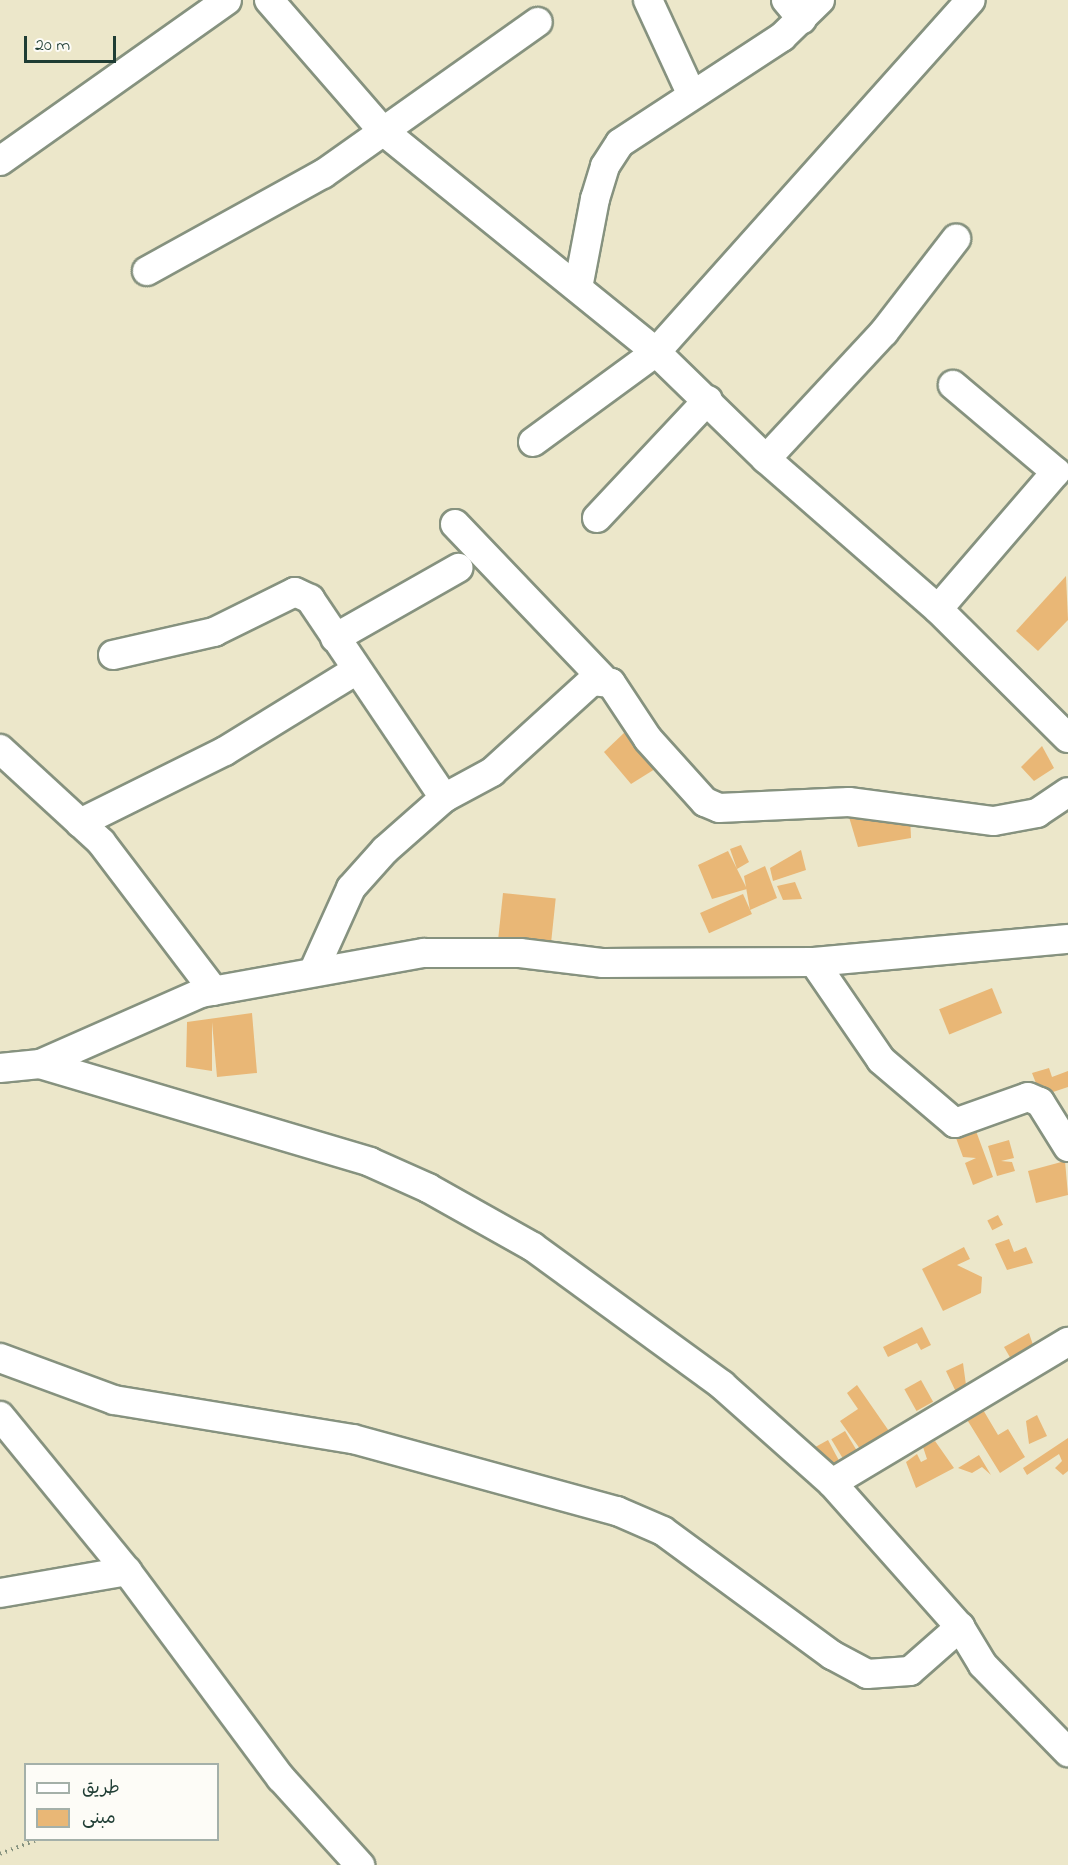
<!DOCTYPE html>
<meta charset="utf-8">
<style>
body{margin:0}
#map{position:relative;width:1068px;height:1865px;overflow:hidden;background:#ece7ca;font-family:"Indie Flower","Playpen Sans Arabic",sans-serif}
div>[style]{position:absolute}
.building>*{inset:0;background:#e9b776;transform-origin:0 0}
.path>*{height:4px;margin-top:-2px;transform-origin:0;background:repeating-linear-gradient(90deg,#86927f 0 1.5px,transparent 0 6px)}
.roads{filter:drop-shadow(2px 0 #86927f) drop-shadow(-2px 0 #86927f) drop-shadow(0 2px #86927f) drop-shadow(0 -2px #86927f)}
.street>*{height:28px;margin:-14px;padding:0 14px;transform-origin:14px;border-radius:14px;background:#fff}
span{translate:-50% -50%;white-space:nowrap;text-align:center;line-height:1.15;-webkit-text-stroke:5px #fdfcf7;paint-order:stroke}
.legend{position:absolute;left:24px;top:1763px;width:195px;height:78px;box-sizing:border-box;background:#fdfcf7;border:2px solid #a4b0a9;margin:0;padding:8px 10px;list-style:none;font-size:18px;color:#1f3d34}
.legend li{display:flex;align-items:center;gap:12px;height:30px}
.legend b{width:30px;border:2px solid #a4b0a9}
.scale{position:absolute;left:24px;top:36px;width:92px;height:27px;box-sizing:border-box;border:3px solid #1f3d34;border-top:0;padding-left:8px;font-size:18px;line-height:21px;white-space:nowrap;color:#1f3d34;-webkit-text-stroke:4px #fdfcf7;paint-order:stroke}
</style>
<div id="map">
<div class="building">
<div style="clip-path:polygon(1066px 576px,1068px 620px,1038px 651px,1016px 631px)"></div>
<div style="clip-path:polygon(625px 732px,655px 769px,631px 784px,604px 752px)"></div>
<div style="clip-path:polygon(1042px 746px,1054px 768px,1034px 781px,1021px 767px)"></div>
<div style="clip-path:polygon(910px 815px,911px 838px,858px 847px,849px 817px)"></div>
<div style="clip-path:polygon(741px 845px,749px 862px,737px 869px,747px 889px,712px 899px,698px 865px,728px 851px,737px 869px,730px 849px)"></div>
<div style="clip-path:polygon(801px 850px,806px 870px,773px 881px,770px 868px)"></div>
<div style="clip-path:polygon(765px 866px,777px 898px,750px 910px,744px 876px)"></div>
<div style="clip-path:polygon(795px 882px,802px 899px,783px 900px,777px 886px)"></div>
<div style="left:503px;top:893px;width:53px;height:49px;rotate:6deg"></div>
<div style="left:743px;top:894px;width:22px;height:47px;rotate:66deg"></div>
<div style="left:992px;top:988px;width:27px;height:57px;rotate:68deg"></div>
<div style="clip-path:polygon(252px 1013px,257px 1073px,217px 1077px,212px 1022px,212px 1071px,186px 1067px,187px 1022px)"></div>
<div style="clip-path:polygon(1049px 1068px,1052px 1077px,1068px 1071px,1068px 1087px,1041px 1096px,1032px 1073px)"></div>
<div style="clip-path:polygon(976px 1131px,993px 1177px,973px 1185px,965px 1163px,976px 1158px,963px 1157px,956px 1138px)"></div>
<div style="clip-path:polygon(1009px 1140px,1014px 1158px,1001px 1161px,1012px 1162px,1015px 1171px,997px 1176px,988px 1146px)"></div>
<div style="clip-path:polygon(1065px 1161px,1068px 1195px,1036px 1203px,1028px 1171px)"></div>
<div style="left:998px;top:1215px;width:11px;height:12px;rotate:63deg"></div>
<div style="clip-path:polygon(1009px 1239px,1014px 1252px,1026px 1247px,1033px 1263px,1007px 1270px,995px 1244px)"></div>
<div style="clip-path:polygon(964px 1247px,970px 1259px,957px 1265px,982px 1277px,981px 1293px,943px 1311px,922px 1269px)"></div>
<div style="clip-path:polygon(922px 1327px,931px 1345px,921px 1350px,917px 1343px,888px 1357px,883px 1347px)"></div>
<div style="clip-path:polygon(1029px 1333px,1036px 1354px,1015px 1366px,1004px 1347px)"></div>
<div style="clip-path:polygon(963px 1363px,966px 1385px,977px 1381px,956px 1392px,946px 1371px)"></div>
<div style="left:921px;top:1380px;width:25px;height:19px;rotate:61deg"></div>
<div style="clip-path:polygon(857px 1385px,891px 1434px,868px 1460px,840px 1421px,858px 1409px,847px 1393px)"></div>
<div style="clip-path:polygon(982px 1408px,998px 1435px,1008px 1429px,1025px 1457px,1000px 1473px,966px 1418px)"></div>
<div style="clip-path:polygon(1037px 1415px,1047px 1436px,1029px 1444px,1026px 1421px)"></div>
<div style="left:845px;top:1431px;width:31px;height:16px;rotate:59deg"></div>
<div style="clip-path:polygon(1068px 1438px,1068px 1471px,1063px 1475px,1055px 1468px,1062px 1461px,1059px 1454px,1027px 1475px,1023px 1468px)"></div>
<div style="clip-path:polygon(828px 1440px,844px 1470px,836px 1478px,810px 1450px)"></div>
<div style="clip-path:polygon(935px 1441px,954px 1468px,916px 1488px,906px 1462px,917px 1454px,921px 1462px,927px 1459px,923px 1447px)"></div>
<div style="clip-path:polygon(979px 1455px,991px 1475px,982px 1467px,972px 1473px,958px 1468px)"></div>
</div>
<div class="path">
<div style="left:0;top:1854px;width:40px;rotate:-21deg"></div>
</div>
<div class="roads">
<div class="street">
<div style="left:269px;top:0;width:172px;rotate:49deg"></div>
<div style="left:382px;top:130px;width:353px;rotate:39deg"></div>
<div style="left:656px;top:352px;width:153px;rotate:44.2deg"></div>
<div style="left:766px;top:459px;width:228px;rotate:41.1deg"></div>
<div style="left:938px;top:609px;width:183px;rotate:44.8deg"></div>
<div style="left:648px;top:0;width:102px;rotate:65.2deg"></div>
<div style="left:786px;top:0;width:25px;rotate:50deg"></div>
<div style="left:0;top:161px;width:278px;rotate:-35.3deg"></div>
<div style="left:147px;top:271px;width:201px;rotate:-28.9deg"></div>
<div style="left:323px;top:174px;width:263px;rotate:-35.3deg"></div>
<div style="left:578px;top:288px;width:91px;rotate:-79.2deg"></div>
<div style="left:595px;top:199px;width:34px;rotate:-73deg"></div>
<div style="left:605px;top:166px;width:27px;rotate:-57deg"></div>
<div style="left:620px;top:143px;width:194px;rotate:-33.2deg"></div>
<div style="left:782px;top:37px;width:53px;rotate:-44.2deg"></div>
<div style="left:533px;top:442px;width:152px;rotate:-36.2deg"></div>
<div style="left:656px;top:352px;width:472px;rotate:-48.2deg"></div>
<div style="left:766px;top:459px;width:173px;rotate:-47.1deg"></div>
<div style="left:884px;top:332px;width:118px;rotate:-52.3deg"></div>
<div style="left:597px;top:518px;width:162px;rotate:-46.8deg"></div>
<div style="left:455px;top:524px;width:214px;rotate:46.3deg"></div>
<div style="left:938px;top:609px;width:181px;rotate:-49.3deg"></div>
<div style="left:1056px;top:472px;width:135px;rotate:-139.8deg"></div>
<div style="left:335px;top:638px;width:142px;rotate:-29.6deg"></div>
<div style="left:113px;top:655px;width:104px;rotate:-12.8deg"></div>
<div style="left:214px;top:632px;width:90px;rotate:-26.3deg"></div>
<div style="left:295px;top:592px;width:17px;rotate:25deg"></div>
<div style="left:310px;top:599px;width:240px;rotate:56deg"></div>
<div style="left:0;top:749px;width:137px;rotate:42.6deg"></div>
<div style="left:101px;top:842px;width:187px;rotate:52.8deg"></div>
<div style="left:80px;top:823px;width:162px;rotate:-26.4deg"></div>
<div style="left:225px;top:751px;width:153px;rotate:-31.6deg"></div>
<div style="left:814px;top:962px;width:119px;rotate:55.6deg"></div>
<div style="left:881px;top:1060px;width:97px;rotate:40.4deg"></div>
<div style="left:955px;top:1123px;width:77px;rotate:-19.6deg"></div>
<div style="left:1028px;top:1097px;width:13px;rotate:23deg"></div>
<div style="left:1040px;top:1102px;width:53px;rotate:58.1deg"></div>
<div style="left:314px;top:970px;width:90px;rotate:-65.7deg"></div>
<div style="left:351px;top:888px;width:51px;rotate:-48.2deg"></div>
<div style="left:385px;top:850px;width:79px;rotate:-41.4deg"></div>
<div style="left:444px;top:798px;width:55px;rotate:-28.4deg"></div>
<div style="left:492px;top:772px;width:135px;rotate:-42.3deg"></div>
<div style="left:592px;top:681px;width:19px;rotate:6deg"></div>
<div style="left:611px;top:683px;width:67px;rotate:56.5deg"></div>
<div style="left:648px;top:739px;width:85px;rotate:47.9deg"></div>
<div style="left:705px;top:802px;width:15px;rotate:23deg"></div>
<div style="left:719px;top:808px;width:130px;rotate:-2.6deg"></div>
<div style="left:849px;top:802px;width:146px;rotate:7.5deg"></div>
<div style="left:994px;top:821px;width:44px;rotate:-10.5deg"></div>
<div style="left:1037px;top:813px;width:37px;rotate:-34deg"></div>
<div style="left:40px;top:1064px;width:176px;rotate:-23.8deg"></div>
<div style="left:201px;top:993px;width:227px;rotate:-10.2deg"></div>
<div style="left:424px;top:953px;width:96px"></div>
<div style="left:520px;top:953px;width:84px;rotate:6.9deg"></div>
<div style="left:603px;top:963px;width:211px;rotate:-0.3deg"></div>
<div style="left:814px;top:962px;width:255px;rotate:-5.2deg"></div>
<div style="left:0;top:1068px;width:40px;rotate:-5.7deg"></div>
<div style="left:40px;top:1064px;width:344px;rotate:16.5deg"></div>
<div style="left:370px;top:1162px;width:64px;rotate:24.1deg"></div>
<div style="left:428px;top:1188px;width:120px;rotate:29.3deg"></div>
<div style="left:533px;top:1247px;width:234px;rotate:36.1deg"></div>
<div style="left:722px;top:1385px;width:147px;rotate:41.7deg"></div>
<div style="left:832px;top:1483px;width:193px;rotate:48.4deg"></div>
<div style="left:960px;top:1627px;width:44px;rotate:58.8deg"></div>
<div style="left:983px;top:1665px;width:122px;rotate:45.7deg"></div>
<div style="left:0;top:1358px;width:121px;rotate:20.2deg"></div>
<div style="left:114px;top:1400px;width:242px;rotate:9.3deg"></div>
<div style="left:353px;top:1439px;width:274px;rotate:15.3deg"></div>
<div style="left:617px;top:1511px;width:50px;rotate:23.5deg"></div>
<div style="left:663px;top:1531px;width:210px;rotate:36.3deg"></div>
<div style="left:832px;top:1655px;width:40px;rotate:28deg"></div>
<div style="left:867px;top:1674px;width:43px;rotate:-4deg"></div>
<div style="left:910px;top:1671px;width:67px;rotate:-41.3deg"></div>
<div style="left:0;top:1416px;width:200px;rotate:50.7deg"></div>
<div style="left:127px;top:1571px;width:258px;rotate:53.4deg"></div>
<div style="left:281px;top:1778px;width:118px;rotate:47.8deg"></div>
<div style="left:832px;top:1483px;width:275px;rotate:-30.9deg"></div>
<div style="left:0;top:1593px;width:129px;rotate:-9.8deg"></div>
</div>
</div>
<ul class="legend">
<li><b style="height:8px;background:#fff"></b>طريق</li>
<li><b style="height:16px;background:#e9b776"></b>مبنى</li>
</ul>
<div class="scale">20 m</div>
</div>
